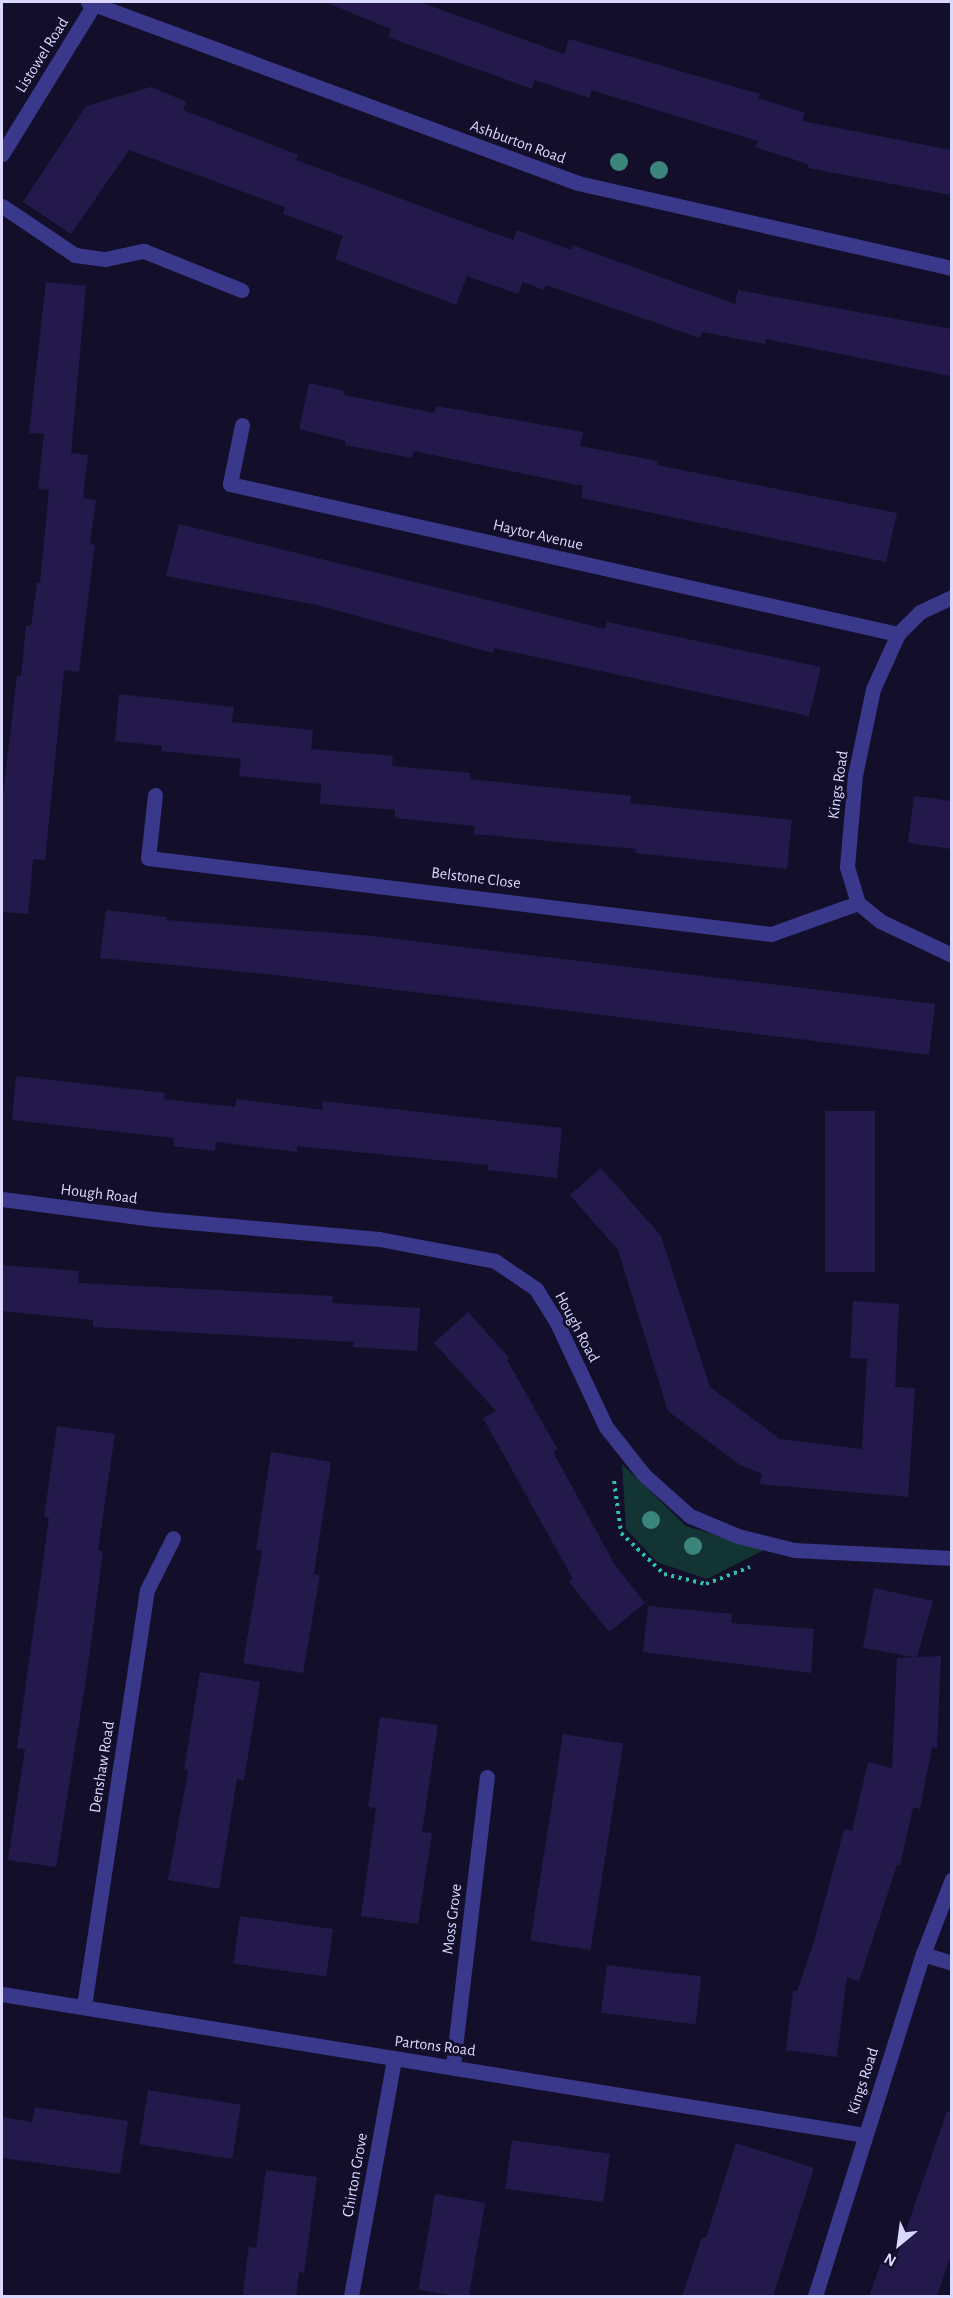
<!DOCTYPE html>
<style>
body{margin:0}
#map{position:relative;width:953px;height:2298px;overflow:hidden;background:#130f2a;font-family:"Alegreya Sans",sans-serif}
div>[style]{position:absolute}
.green>*{inset:0;background:#123432}
.building>*{inset:0;background:#231a4b;transform-origin:0 0}
.path>*{height:4px;margin-top:-2px;transform-origin:0;background:repeating-linear-gradient(90deg,#2ac0b2 0 3px,transparent 0 7.5px)}
.lane>*{height:15px;margin:-7.5px;padding:0 7.5px;transform-origin:7.5px;border-radius:7.5px;background:#39388b}
.street>*{height:15px;margin:-7.5px;padding:0 7.5px;transform-origin:7.5px;border-radius:7.5px;background:#39388b}
.trees>*{width:18px;height:18px;margin:-9px;border-radius:50%;background:#3c857c}
span{translate:-50% -50%;white-space:nowrap;text-align:center;line-height:1.15;-webkit-text-stroke:6px #130f2a;paint-order:stroke}
.street-label{font-size:16px;color:#dbd8ff}
.frame{position:absolute;inset:0;border:3px solid #dbd8ff;pointer-events:none}
.north{position:absolute;left:869px;top:2214px;width:60px;height:60px;-webkit-text-stroke:4px #130f2a;paint-order:stroke;rotate:209deg;font-size:16px;font-weight:700;line-height:24px;text-align:center;color:#dbd8ff}
.north::after{content:'';display:block;margin:auto;width:21px;height:27px;background:#dbd8ff;clip-path:polygon(50% 0,100% 100%,50% 72%,0 100%)}
</style>
<div id="map">
<div class="green">
<div style="clip-path:polygon(622px 1464px,686px 1526px,764px 1550px,707px 1579px,657px 1562px,626px 1529px)"></div>
</div>
<div class="building">
<div style="clip-path:polygon(325px 2px,420px 2px,564px 54px,569px 39px,760px 94px,758px 98px,805px 113px,802px 121px,951px 150px,951px 195px,808px 168px,808px 164px,755px 147px,758px 141px,591px 90px,589px 98px,535px 80px,532px 89px,388px 37px,391px 29px)"></div>
<div style="clip-path:polygon(151px 87px,187px 102px,183px 110px,298px 155px,296px 160px,513px 240px,517px 230px,571px 250px,572px 245px,735px 304px,738px 290px,951px 329px,951px 376px,766px 339px,765px 344px,702px 332px,700px 338px,546px 285px,544px 290px,523px 282px,518px 294px,467px 276px,456px 305px,335px 259px,343px 236px,283px 214px,285px 207px,129px 150px,71px 234px,23px 202px,86px 106px)"></div>
<div style="clip-path:polygon(46px 282px,86px 286px,71px 453px,88px 455px,83px 498px,96px 500px,90px 544px,95px 545px,79px 672px,64px 670px,45px 860px,33px 859px,28px 914px,2px 912px,2px 802px,17px 676px,21px 676px,26px 626px,31px 626px,37px 583px,40px 583px,49px 490px,38px 489px,44px 434px,29px 433px)"></div>
<div style="clip-path:polygon(309px 383px,345px 391px,344px 395px,434px 413px,436px 406px,583px 432px,580px 446px,658px 461px,657px 465px,897px 513px,886px 562px,581px 498px,583px 486px,414px 451px,412px 458px,345px 445px,346px 441px,299px 429px)"></div>
<div style="clip-path:polygon(179px 524px,605px 629px,607px 622px,821px 667px,809px 716px,494px 648px,493px 653px,317px 605px,166px 576px)"></div>
<div style="clip-path:polygon(119px 694px,234px 707px,232px 722px,313px 730px,311px 749px,393px 756px,392px 766px,470px 773px,470px 779px,631px 796px,630px 803px,792px 820px,787px 869px,635px 853px,636px 849px,474px 834px,475px 826px,395px 818px,395px 810px,320px 804px,321px 784px,239px 776px,241px 759px,161px 751px,162px 746px,115px 741px)"></div>
<div style="clip-path:polygon(914px 796px,951px 801px,951px 849px,908px 843px)"></div>
<div style="clip-path:polygon(106px 910px,167px 917px,166px 920px,372px 936px,935px 1004px,929px 1055px,276px 975px,100px 958px)"></div>
<div style="clip-path:polygon(16px 1076px,165px 1093px,164px 1099px,235px 1107px,236px 1099px,322px 1110px,323px 1101px,562px 1128px,557px 1178px,488px 1170px,488px 1165px,297px 1146px,297px 1152px,216px 1142px,215px 1151px,173px 1146px,174px 1138px,12px 1120px)"></div>
<div style="left:825px;top:1111px;width:50px;height:161px"></div>
<div style="clip-path:polygon(601px 1168px,661px 1236px,710px 1387px,780px 1439px,862px 1449px,867px 1359px,850px 1358px,853px 1301px,899px 1304px,895px 1387px,915px 1388px,908px 1497px,760px 1484px,762px 1474px,740px 1465px,668px 1411px,618px 1250px,570px 1195px)"></div>
<div style="clip-path:polygon(3px 1265px,79px 1271px,78px 1283px,333px 1296px,332px 1303px,420px 1308px,417px 1351px,353px 1347px,354px 1342px,93px 1327px,93px 1320px,2px 1311px)"></div>
<div style="clip-path:polygon(468px 1312px,509px 1358px,507px 1360px,558px 1450px,553px 1452px,615px 1565px,645px 1603px,609px 1632px,569px 1582px,573px 1579px,483px 1418px,496px 1411px,434px 1343px)"></div>
<div style="clip-path:polygon(57px 1426px,115px 1434px,98px 1550px,103px 1551px,88px 1666px,56px 1867px,8px 1860px,25px 1749px,17px 1748px,49px 1518px,44px 1517px)"></div>
<div style="clip-path:polygon(271px 1452px,331px 1462px,314px 1574px,320px 1575px,303px 1673px,243px 1663px,262px 1551px,256px 1550px)"></div>
<div style="clip-path:polygon(874px 1588px,933px 1601px,917px 1657px,941px 1656px,937px 1748px,932px 1747px,920px 1809px,913px 1807px,900px 1866px,897px 1865px,859px 1981px,847px 1977px,837px 2057px,786px 2050px,793px 1991px,797px 1991px,813px 1945px,844px 1829px,852px 1831px,868px 1762px,892px 1768px,897px 1658px,914px 1657px,863px 1648px)"></div>
<div style="clip-path:polygon(648px 1606px,732px 1614px,731px 1623px,814px 1629px,811px 1673px,643px 1652px)"></div>
<div style="clip-path:polygon(200px 1672px,260px 1682px,244px 1780px,237px 1779px,219px 1889px,168px 1880px,188px 1771px,184px 1770px)"></div>
<div style="clip-path:polygon(380px 1717px,438px 1725px,422px 1832px,432px 1833px,418px 1924px,361px 1916px,376px 1808px,368px 1807px)"></div>
<div style="left:563px;top:1734px;width:61px;height:209px;rotate:9deg"></div>
<div style="left:240px;top:1916px;width:94px;height:48px;rotate:8deg"></div>
<div style="left:607px;top:1965px;width:95px;height:48px;rotate:7deg"></div>
<div style="left:148px;top:2090px;width:94px;height:55px;rotate:9deg"></div>
<div style="clip-path:polygon(35px 2107px,128px 2121px,120px 2174px,2px 2158px,2px 2117px,32px 2122px)"></div>
<div style="clip-path:polygon(947px 2111px,951px 2112px,951px 2255px,937px 2296px,869px 2296px,883px 2258px,895px 2262px)"></div>
<div style="left:512px;top:2140px;width:99px;height:49px;rotate:8deg"></div>
<div style="clip-path:polygon(736px 2143px,814px 2168px,773px 2296px,682px 2296px,702px 2237px,706px 2238px)"></div>
<div style="clip-path:polygon(266px 2170px,317px 2177px,304px 2273px,299px 2272px,296px 2296px,244px 2296px,243px 2291px,249px 2246px,256px 2248px)"></div>
<div style="left:435px;top:2194px;width:51px;height:97px;rotate:10deg"></div>
</div>
<div class="path">
<div style="left:614px;top:1481px;width:52px;rotate:82.3deg"></div>
<div style="left:621px;top:1533px;width:59px;rotate:43.6deg"></div>
<div style="left:664px;top:1574px;width:43px;rotate:13.4deg"></div>
<div style="left:706px;top:1584px;width:47px;rotate:-21.1deg"></div>
</div>
<div class="lane">
<div style="left:2px;top:206px;width:88px;rotate:33.9deg"></div>
<div style="left:75px;top:255px;width:30px;rotate:8deg"></div>
<div style="left:105px;top:259px;width:40px;rotate:-12deg"></div>
<div style="left:144px;top:251px;width:105px;rotate:21.9deg"></div>
</div>
<div class="street">
<div style="left:88px;top:2px;width:522px;rotate:20.27deg"></div>
<div style="left:578px;top:183px;width:384px;rotate:12.8deg"></div>
<div style="left:2px;top:154px;width:174px;rotate:-58.4deg"></div>
<div style="left:242px;top:425px;width:60px;rotate:101.5deg"></div>
<div style="left:230px;top:484px;width:685px;rotate:12.66deg"></div>
<div style="left:952px;top:597px;width:35px;rotate:155deg"></div>
<div style="left:920px;top:612px;width:31px;rotate:135deg"></div>
<div style="left:898px;top:634px;width:60px;rotate:114.4deg"></div>
<div style="left:873px;top:689px;width:88px;rotate:101.8deg"></div>
<div style="left:855px;top:775px;width:92px;rotate:95deg"></div>
<div style="left:847px;top:867px;width:38px;rotate:73deg"></div>
<div style="left:858px;top:903px;width:28px;rotate:39deg"></div>
<div style="left:880px;top:921px;width:80px;rotate:25.3deg"></div>
<div style="left:155px;top:795px;width:63px;rotate:96.3deg"></div>
<div style="left:148px;top:858px;width:628px;rotate:6.96deg"></div>
<div style="left:771px;top:934px;width:92px;rotate:-19.6deg"></div>
<div style="left:2px;top:1199px;width:153px;rotate:7.5deg"></div>
<div style="left:154px;top:1219px;width:226px;rotate:5.1deg"></div>
<div style="left:379px;top:1239px;width:118px;rotate:10.7deg"></div>
<div style="left:495px;top:1261px;width:50px;rotate:34.3deg"></div>
<div style="left:536px;top:1289px;width:40px;rotate:58deg"></div>
<div style="left:557px;top:1323px;width:115px;rotate:64.8deg"></div>
<div style="left:606px;top:1427px;width:61px;rotate:51.6deg"></div>
<div style="left:644px;top:1475px;width:62px;rotate:41.7deg"></div>
<div style="left:690px;top:1516px;width:52px;rotate:22.6deg"></div>
<div style="left:738px;top:1536px;width:58px;rotate:14deg"></div>
<div style="left:794px;top:1550px;width:158px;rotate:2.9deg"></div>
<div style="left:923px;top:1954px;width:30px;rotate:17deg"></div>
<div style="left:2px;top:1994px;width:874px;rotate:9.28deg"></div>
<div style="left:84px;top:2006px;width:421px;rotate:-81.4deg"></div>
<div style="left:147px;top:1590px;width:58px;rotate:-63.4deg"></div>
<div style="left:453px;top:2065px;width:290px;rotate:-83.3deg"></div>
<div style="left:351px;top:2296px;width:240px;rotate:-79.7deg"></div>
<div style="left:815px;top:2296px;width:359px;rotate:-72.5deg"></div>
<div style="left:923px;top:1954px;width:80px;rotate:-68.9deg"></div>
</div>
<div class="trees">
<div style="left:619px;top:162px"></div>
<div style="left:659px;top:170px"></div>
<div style="left:651px;top:1520px"></div>
<div style="left:693px;top:1546px"></div>
</div>
<div class="street-label">
<span style="left:42px;top:55px;rotate:-58deg">Listowel Road</span>
<span style="left:518px;top:142px;rotate:20deg">Ashburton Road</span>
<span style="left:538px;top:535px;rotate:13deg">Haytor Avenue</span>
<span style="left:838px;top:785px;rotate:-82deg">Kings Road</span>
<span style="left:476px;top:878px;rotate:7deg">Belstone Close</span>
<span style="left:99px;top:1194px;rotate:7deg">Hough Road</span>
<span style="left:577px;top:1327px;rotate:62deg">Hough Road</span>
<span style="left:102px;top:1767px;rotate:-81deg">Denshaw Road</span>
<span style="left:452px;top:1919px;rotate:-83deg">Moss Grove</span>
<span style="left:435px;top:2046px;rotate:7deg">Partons Road</span>
<span style="left:863px;top:2081px;rotate:-72deg">Kings Road</span>
<span style="left:355px;top:2175px;rotate:-80deg">Chirton Grove</span>
</div>
<div class="frame"></div>
<div class="north">N</div>
</div>
